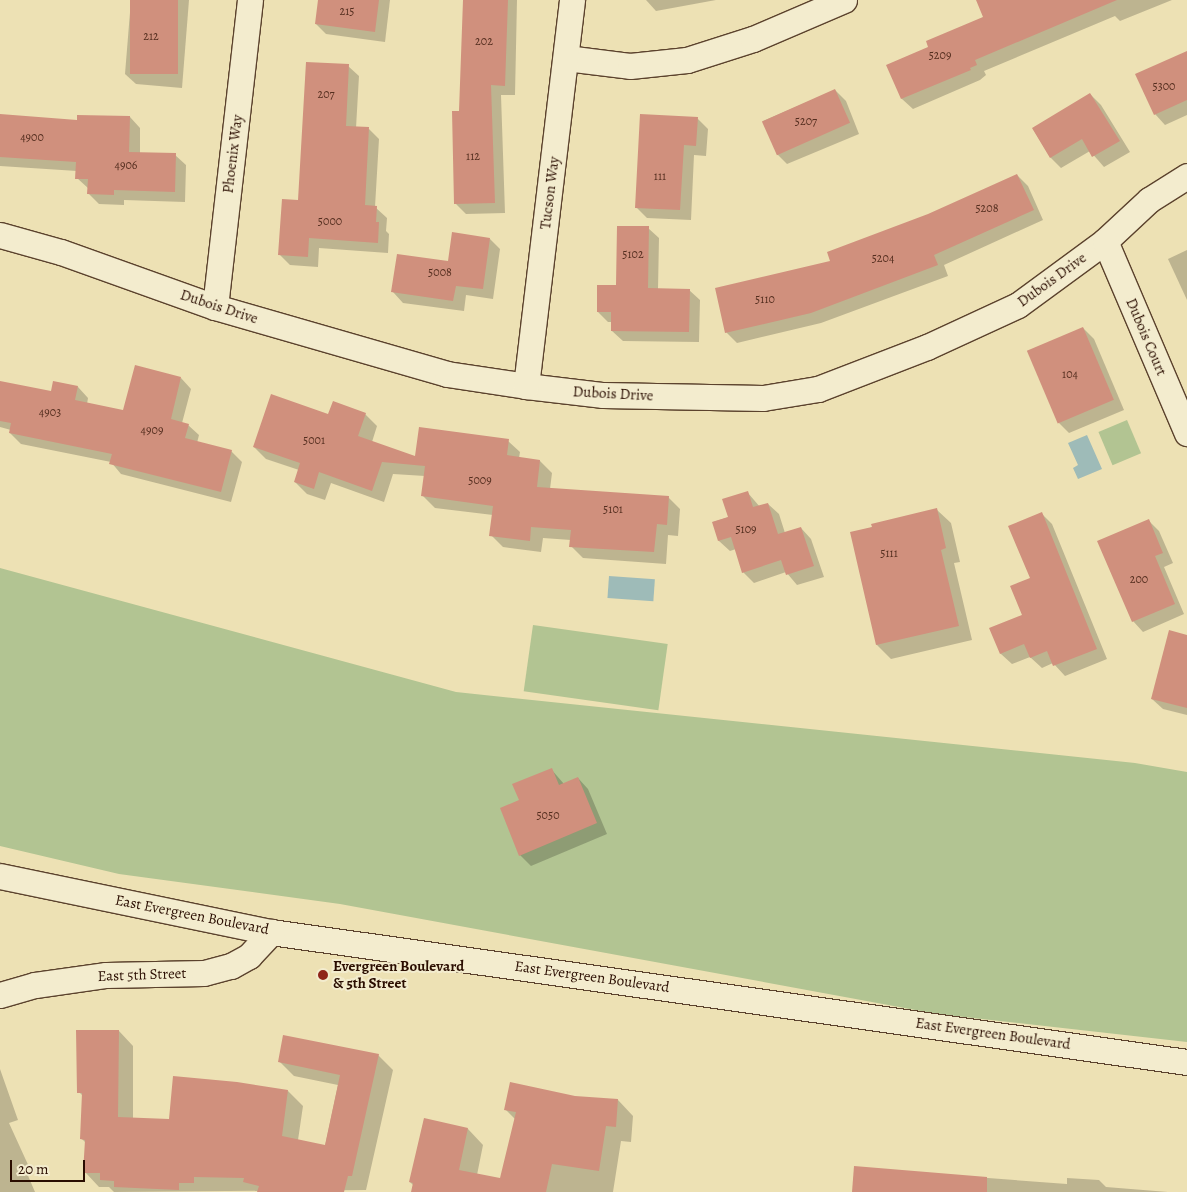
<!DOCTYPE html>
<style>
body{margin:0}
#map{position:relative;width:1187px;height:1192px;overflow:hidden;background:#ede1b4;font-family:Alegreya,serif}
div>[style]{position:absolute}
.green>*{inset:0;background:#b2c492;transform-origin:0 0}
.water>*{inset:0;background:#9ebbb8;transform-origin:0 0}
.shadow>*{inset:0;background:#0003}
.building>*{inset:0;background:#d0907d;transform-origin:0 0}
.roads{filter:drop-shadow(1px 0 #5b422d) drop-shadow(-1px 0 #5b422d) drop-shadow(0 1px #5b422d) drop-shadow(0 -1px #5b422d)}
.minor>*{height:25px;margin:-12.5px;padding:0 12.5px;transform-origin:12.5px;border-radius:12.5px;background:#f3ecce}
.dots>*{width:14px;height:14px;translate:-50% -50%;box-sizing:border-box;border:2px solid #f3ecce;border-radius:50%}
span{translate:-50% -50%;white-space:nowrap;text-align:center;line-height:1.15;-webkit-text-stroke:4px #f3ecce;paint-order:stroke}
.number-label{font-size:12px;color:#542e1f}
.number-label span{-webkit-text-stroke-width:0}
.street-label{font-size:15px;color:#2a0d00}
.poi-label{font-size:15px;color:#2a0d00;font-weight:700}
.left{translate:0 -50%;text-align:left}
.scale{position:absolute;left:10px;top:1160px;width:75px;height:22px;box-sizing:border-box;border:2px solid #2a0d00;border-top:0;padding-left:6px;font-size:15px;line-height:18px;white-space:nowrap;color:#2a0d00;-webkit-text-stroke:4px #f3ecce;paint-order:stroke}
</style>
<div id="map">
<div class="green">
<div style="left:1127px;top:420px;width:36px;height:31px;rotate:67deg"></div>
<div style="clip-path:polygon(0 568px,456px 692px,1135px 763px,1187px 772px,1187px 1042px,937px 1014px,340px 904px,119px 874px,0 846px)"></div>
<div style="left:533px;top:625px;width:136px;height:67px;rotate:8deg"></div>
</div>
<div class="water">
<div style="clip-path:polygon(1087px 435px,1102px 469px,1078px 479px,1073px 468px,1078px 465px,1068px 443px)"></div>
<div style="left:609px;top:576px;width:46px;height:22px;rotate:4deg"></div>
</div>
<div class="shadow">
<div style="clip-path:polygon(131px 0,189px 0,182px 88px,136px 84px,125px 74px)"></div>
<div style="clip-path:polygon(319px 0,390px 0,385px 42px,326px 34px,316px 24px)"></div>
<div style="clip-path:polygon(465px 0,517px 0,515px 95px,501px 95px,505px 213px,466px 214px,456px 204px)"></div>
<div style="clip-path:polygon(646px 0,716px 0,656px 11px)"></div>
<div style="clip-path:polygon(984px 0,1172px 0,1120px 21px,1115px 16px,984px 71px,986px 75px,980px 80px,913px 109px,902px 99px,888px 65px,930px 47px,984px 17px)"></div>
<div style="clip-path:polygon(1187px 52px,1187px 115px,1165px 125px,1155px 114px)"></div>
<div style="clip-path:polygon(348px 66px,359px 76px,356px 128px,369px 129px,379px 139px,375px 207px,387px 218px,386px 231px,389px 234px,388px 253px,319px 248px,318px 267px,290px 265px,280px 255px)"></div>
<div style="clip-path:polygon(835px 90px,846px 101px,859px 134px,787px 164px,777px 154px,763px 121px)"></div>
<div style="clip-path:polygon(1090px 94px,1101px 105px,1130px 152px,1104px 167px,1090px 151px,1061px 168px,1051px 158px,1033px 129px)"></div>
<div style="clip-path:polygon(0 115px,78px 121px,130px 117px,140px 128px,140px 154px,175px 155px,186px 165px,185px 202px,124px 200px,124px 205px,99px 204px,89px 194px,89px 189px,77px 178px,77px 171px,0 166px)"></div>
<div style="clip-path:polygon(697px 118px,708px 129px,706px 156px,694px 155px,691px 220px,647px 218px,637px 208px)"></div>
<div style="clip-path:polygon(1017px 175px,1028px 186px,1043px 220px,944px 265px,948px 276px,821px 323px,737px 343px,726px 332px,832px 262px)"></div>
<div style="clip-path:polygon(648px 228px,659px 238px,658px 289px,689px 290px,700px 300px,699px 342px,623px 341px,612px 331px,612px 322px,608px 322px,598px 312px,617px 286px)"></div>
<div style="clip-path:polygon(490px 239px,500px 249px,493px 299px,466px 295px,464px 311px,403px 303px,393px 292px)"></div>
<div style="clip-path:polygon(1187px 250px,1187px 300px,1168px 259px)"></div>
<div style="clip-path:polygon(1083px 328px,1094px 339px,1124px 410px,1069px 433px,1059px 423px)"></div>
<div style="clip-path:polygon(181px 378px,191px 389px,182px 423px,188px 425px,199px 435px,197px 443px,231px 451px,242px 462px,231px 502px,121px 474px,111px 462px,21px 444px,10px 433px,11px 430px,0 427px,0 382px,52px 393px,78px 387px,88px 398px,87px 404px,124px 411px)"></div>
<div style="clip-path:polygon(365px 414px,377px 426px,372px 442px,416px 458px,508px 441px,520px 452px,519px 458px,540px 461px,552px 473px,550px 489px,668px 497px,680px 509px,678px 536px,668px 535px,666px 564px,583px 558px,571px 546px,571px 540px,543px 538px,541px 552px,503px 547px,491px 535px,493px 515px,435px 508px,423px 496px,425px 476px,393px 474px,384px 502px,331px 483px,325px 500px,307px 494px,295px 482px,299px 470px,266px 459px,254px 447px,329px 415px)"></div>
<div style="clip-path:polygon(748px 493px,760px 507px,768px 504px,779px 514px,785px 533px,801px 528px,811px 539px,824px 577px,797px 585px,786px 572px,754px 583px,743px 572px,736px 549px,730px 551px,719px 541px,713px 522px,729px 517px)"></div>
<div style="clip-path:polygon(937px 510px,951px 523px,960px 562px,954px 563px,972px 640px,891px 659px,877px 645px,851px 533px)"></div>
<div style="clip-path:polygon(1042px 514px,1052px 524px,1107px 659px,1065px 676px,1053px 663px,1042px 668px,1030px 657px,1012px 664px,1001px 654px,991px 629px,1023px 615px)"></div>
<div style="clip-path:polygon(1149px 521px,1159px 531px,1173px 563px,1164px 567px,1184px 614px,1143px 632px,1133px 621px)"></div>
<div style="clip-path:polygon(1187px 636px,1187px 715px,1163px 709px,1152px 699px)"></div>
<div style="clip-path:polygon(551px 769px,564px 784px,578px 778px,588px 789px,607px 834px,531px 866px,520px 855px,520px 801px)"></div>
<div style="clip-path:polygon(119px 1031px,133px 1046px,133px 1119px,170px 1121px,288px 1091px,303px 1106px,298px 1140px,325px 1146px,338px 1085px,294px 1076px,279px 1061px,378px 1055px,393px 1070px,366px 1190px,114px 1192px,109px 1187px,99px 1187px,85px 1172px,86px 1143px,82px 1139px,84px 1097px,79px 1092px)"></div>
<div style="clip-path:polygon(0 1069px,18px 1120px,9px 1123px,30px 1169px,26px 1171px,35px 1192px,0 1192px)"></div>
<div style="clip-path:polygon(574px 1097px,618px 1100px,633px 1116px,631px 1142px,621px 1141px,613px 1192px,413px 1192px,414px 1186px,410px 1182px,424px 1120px,468px 1129px,483px 1145px,477px 1175px,501px 1180px,515px 1119px,506px 1110px)"></div>
<div style="clip-path:polygon(855px 1168px,1067px 1184px,1067px 1178px,1099px 1180px,1106px 1187px,1168px 1192px,853px 1192px)"></div>
</div>
<div class="building">
<div style="left:130px;top:0;width:48px;height:74px"></div>
<div style="clip-path:polygon(318px 0,379px 0,375px 32px,315px 24px)"></div>
<div style="clip-path:polygon(463px 0,508px 0,505px 86px,491px 85px,495px 203px,454px 204px,452px 111px,459px 111px)"></div>
<div style="clip-path:polygon(976px 0,1117px 0,975px 60px,977px 65px,970px 68px,971px 70px,901px 99px,886px 65px,928px 47px,926px 41px,983px 17px)"></div>
<div style="clip-path:polygon(1187px 51px,1187px 100px,1154px 115px,1135px 74px)"></div>
<div style="clip-path:polygon(306px 62px,349px 64px,346px 126px,369px 127px,365px 205px,377px 206px,376px 222px,379px 222px,378px 243px,309px 238px,308px 257px,278px 255px,282px 199px,298px 200px)"></div>
<div style="left:835px;top:89px;width:37px;height:80px;rotate:66deg"></div>
<div style="clip-path:polygon(1090px 93px,1120px 141px,1092px 157px,1082px 139px,1050px 158px,1032px 128px)"></div>
<div style="clip-path:polygon(0 114px,77px 120px,77px 115px,130px 116px,129px 152px,176px 153px,175px 192px,114px 190px,114px 195px,87px 194px,88px 179px,75px 179px,76px 162px,0 157px)"></div>
<div style="clip-path:polygon(640px 114px,698px 117px,696px 146px,684px 145px,680px 210px,635px 208px)"></div>
<div style="clip-path:polygon(1017px 174px,1034px 210px,934px 255px,938px 265px,811px 313px,725px 333px,715px 288px,830px 261px,827px 252px,928px 214px)"></div>
<div style="clip-path:polygon(617px 226px,649px 226px,648px 288px,690px 289px,689px 332px,611px 331px,611px 312px,597px 312px,597px 285px,616px 285px)"></div>
<div style="clip-path:polygon(452px 232px,490px 238px,483px 289px,456px 286px,453px 301px,391px 292px,397px 254px,448px 261px)"></div>
<div style="left:1083px;top:327px;width:79px;height:61px;rotate:67deg"></div>
<div style="clip-path:polygon(135px 365px,181px 377px,171px 419px,189px 424px,185px 438px,232px 450px,221px 492px,109px 464px,112px 454px,9px 433px,11px 423px,0 421px,0 381px,51px 391px,53px 381px,78px 386px,75px 400px,123px 410px)"></div>
<div style="clip-path:polygon(271px 394px,328px 414px,333px 401px,366px 413px,358px 436px,415px 456px,419px 427px,509px 439px,507px 455px,540px 460px,537px 487px,669px 496px,667px 525px,657px 524px,654px 552px,569px 547px,571px 530px,531px 527px,530px 541px,489px 536px,493px 506px,421px 496px,425px 466px,382px 462px,372px 491px,319px 472px,314px 489px,294px 482px,300px 463px,253px 447px)"></div>
<div style="clip-path:polygon(748px 491px,753px 507px,768px 503px,778px 534px,801px 527px,814px 566px,786px 575px,781px 560px,742px 573px,731px 537px,718px 541px,712px 522px,728px 517px,722px 499px)"></div>
<div style="clip-path:polygon(937px 508px,946px 548px,941px 550px,959px 626px,876px 645px,850px 532px,872px 527px,871px 524px)"></div>
<div style="clip-path:polygon(1042px 512px,1097px 649px,1053px 666px,1047px 651px,1030px 658px,1024px 644px,1000px 654px,989px 628px,1022px 615px,1010px 586px,1030px 578px,1008px 526px)"></div>
<div style="clip-path:polygon(1149px 519px,1163px 553px,1155px 556px,1175px 604px,1132px 622px,1097px 541px)"></div>
<div style="clip-path:polygon(1169px 630px,1187px 635px,1187px 708px,1151px 699px)"></div>
<div style="clip-path:polygon(552px 768px,559px 785px,578px 777px,597px 823px,519px 856px,500px 808px,519px 800px,512px 784px)"></div>
<div style="clip-path:polygon(76px 1030px,119px 1030px,118px 1117px,169px 1119px,173px 1076px,237px 1082px,288px 1090px,282px 1136px,325px 1145px,340px 1075px,278px 1062px,283px 1035px,379px 1054px,352px 1176px,348px 1176px,344px 1192px,257px 1192px,259px 1186px,243px 1182px,244px 1178px,194px 1177px,194px 1183px,179px 1183px,179px 1190px,114px 1187px,114px 1181px,100px 1180px,100px 1173px,83px 1173px,85px 1140px,80px 1139px,82px 1093px,77px 1093px)"></div>
<div style="clip-path:polygon(510px 1082px,575px 1096px,618px 1099px,616px 1127px,606px 1126px,599px 1171px,552px 1164px,546px 1192px,411px 1192px,413px 1183px,409px 1182px,424px 1118px,468px 1128px,459px 1170px,500px 1178px,516px 1112px,504px 1110px)"></div>
<div style="clip-path:polygon(854px 1166px,987px 1177px,987px 1192px,852px 1192px)"></div>
</div>
<div class="roads">
<div class="minor">
<div style="left:566px;top:58px;width:64px;rotate:7.1deg"></div>
<div style="left:630px;top:66px;width:57px;rotate:-6deg"></div>
<div style="left:687px;top:60px;width:69px;rotate:-17.7deg"></div>
<div style="left:753px;top:39px;width:99px;rotate:-23.2deg"></div>
<div style="left:0;top:235px;width:63px;rotate:15.6deg"></div>
<div style="left:61px;top:252px;width:164px;rotate:19.7deg"></div>
<div style="left:215px;top:307px;width:241px;rotate:16.1deg"></div>
<div style="left:447px;top:374px;width:80px;rotate:8.6deg"></div>
<div style="left:526px;top:386px;width:78px;rotate:6.7deg"></div>
<div style="left:603px;top:395px;width:160px;rotate:1.1deg"></div>
<div style="left:763px;top:398px;width:56px;rotate:-9.3deg"></div>
<div style="left:818px;top:389px;width:117px;rotate:-21.1deg"></div>
<div style="left:927px;top:347px;width:100px;rotate:-24.8deg"></div>
<div style="left:1018px;top:305px;width:108px;rotate:-36.3deg"></div>
<div style="left:1105px;top:241px;width:60px;rotate:-43deg"></div>
<div style="left:1149px;top:200px;width:45px;rotate:-32.3deg"></div>
<div style="left:1105px;top:241px;width:209px;rotate:66.9deg"></div>
<div style="left:215px;top:307px;width:309px;rotate:-83.5deg"></div>
<div style="left:526px;top:386px;width:389px;rotate:-83.2deg"></div>
<div style="left:0;top:876px;width:277px;rotate:11.7deg"></div>
<div style="left:271px;top:932px;width:925px;rotate:8.08deg"></div>
<div style="left:0;top:995px;width:36px;rotate:-16deg"></div>
<div style="left:35px;top:985px;width:72px;rotate:-8deg"></div>
<div style="left:106px;top:975px;width:98px;rotate:-1.2deg"></div>
<div style="left:204px;top:973px;width:28px;rotate:-15deg"></div>
<div style="left:231px;top:966px;width:21px;rotate:-29deg"></div>
<div style="left:249px;top:956px;width:33px;rotate:-47deg"></div>
</div>
</div>
<div class="dots">
<div style="left:323px;top:975px;background:#8f2418"></div>
</div>
<div class="number-label">
<span style="left:347px;top:12px">215</span>
<span style="left:151px;top:37px">212</span>
<span style="left:484px;top:42px">202</span>
<span style="left:940px;top:56px">5209</span>
<span style="left:1164px;top:87px">5300</span>
<span style="left:326px;top:95px">207</span>
<span style="left:806px;top:122px">5207</span>
<span style="left:32px;top:138px">4900</span>
<span style="left:473px;top:157px">112</span>
<span style="left:126px;top:166px">4906</span>
<span style="left:660px;top:177px">111</span>
<span style="left:987px;top:209px">5208</span>
<span style="left:330px;top:222px">5000</span>
<span style="left:633px;top:255px">5102</span>
<span style="left:883px;top:259px">5204</span>
<span style="left:440px;top:273px">5008</span>
<span style="left:765px;top:300px">5110</span>
<span style="left:1070px;top:375px">104</span>
<span style="left:50px;top:413px">4903</span>
<span style="left:152px;top:431px">4909</span>
<span style="left:314px;top:441px">5001</span>
<span style="left:480px;top:481px">5009</span>
<span style="left:613px;top:510px">5101</span>
<span style="left:746px;top:530px">5109</span>
<span style="left:889px;top:554px">5111</span>
<span style="left:1139px;top:580px">200</span>
<span style="left:548px;top:816px">5050</span>
</div>
<div class="street-label">
<span style="left:233px;top:154px;rotate:-83deg">Phoenix Way</span>
<span style="left:550px;top:193px;rotate:-83deg">Tucson Way</span>
<span style="left:1052px;top:280px;rotate:-36deg">Dubois Drive</span>
<span style="left:219px;top:307px;rotate:18deg">Dubois Drive</span>
<span style="left:1146px;top:337px;rotate:67deg">Dubois Court</span>
<span style="left:613px;top:394px;rotate:3deg">Dubois Drive</span>
<span style="left:192px;top:915px;rotate:11deg">East Evergreen Boulevard</span>
<span style="left:142px;top:975px;rotate:-2deg">East 5th Street</span>
<span style="left:592px;top:977px;rotate:8deg">East Evergreen Boulevard</span>
<span style="left:993px;top:1034px;rotate:8deg">East Evergreen Boulevard</span>
</div>
<div class="poi-label">
<span class="left" style="left:333px;top:975px">Evergreen Boulevard<br>&amp; 5th Street</span>
</div>
<div class="scale">20 m</div>
</div>
